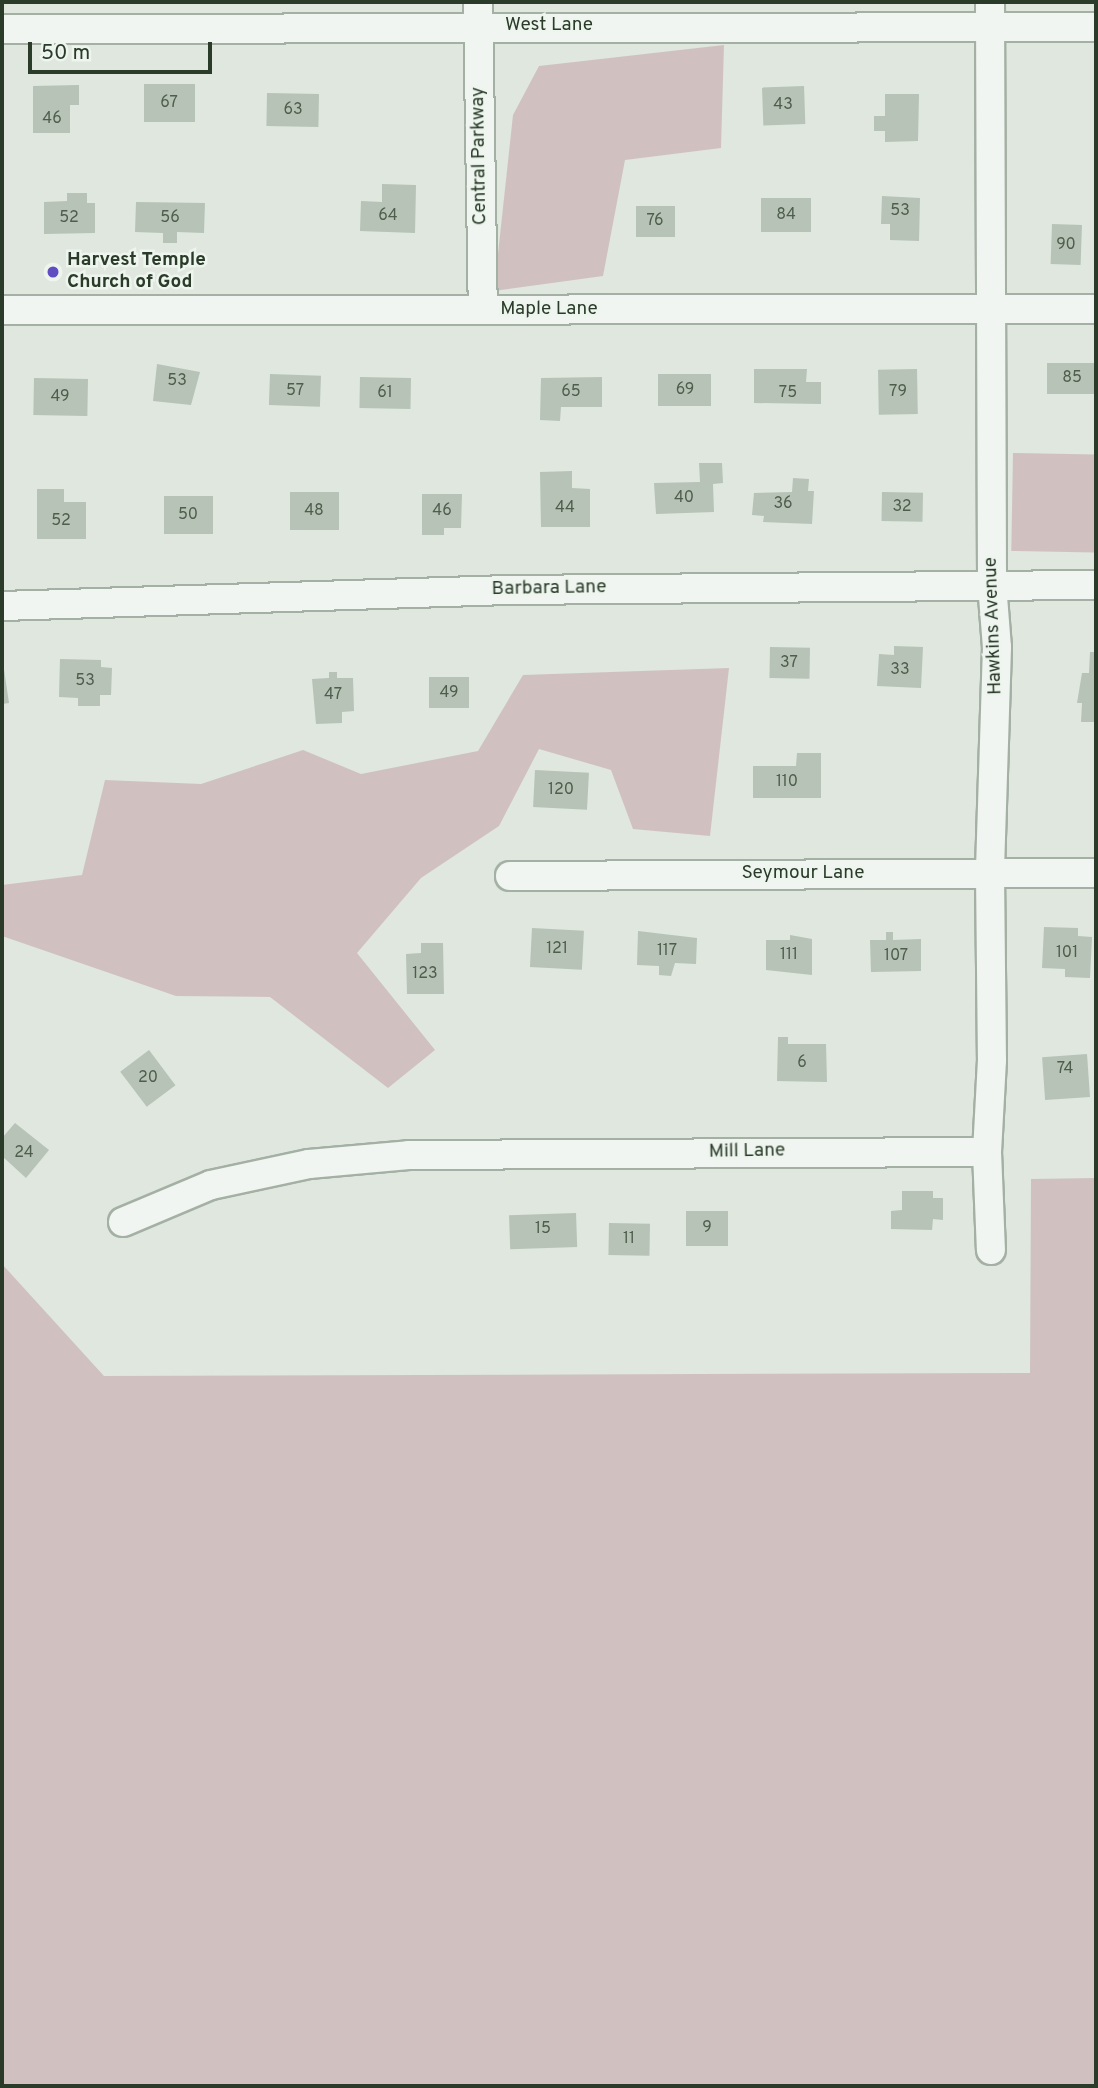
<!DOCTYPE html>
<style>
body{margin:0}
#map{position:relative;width:1098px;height:2088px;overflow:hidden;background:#dfe7de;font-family:Overpass,sans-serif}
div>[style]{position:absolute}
.green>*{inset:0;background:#d0c1c0;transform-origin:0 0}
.building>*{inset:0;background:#b7c3b6;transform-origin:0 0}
.roads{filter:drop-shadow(2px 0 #a5b0a4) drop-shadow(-2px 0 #a5b0a4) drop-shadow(0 2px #a5b0a4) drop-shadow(0 -2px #a5b0a4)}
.minor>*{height:28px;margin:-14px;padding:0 14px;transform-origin:14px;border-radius:14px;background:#f1f5f1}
.dots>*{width:19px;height:19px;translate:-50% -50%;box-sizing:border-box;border:4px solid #eef4ee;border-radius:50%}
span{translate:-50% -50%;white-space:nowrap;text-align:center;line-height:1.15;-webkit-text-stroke:5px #eef4ee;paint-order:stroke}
.number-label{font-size:16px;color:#4d5e4c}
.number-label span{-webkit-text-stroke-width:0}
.street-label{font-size:19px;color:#2a3c29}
.poi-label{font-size:19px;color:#2a3c29;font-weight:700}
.left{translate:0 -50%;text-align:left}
.frame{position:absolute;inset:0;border:4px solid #2a3c29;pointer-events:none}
.scale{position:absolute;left:28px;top:42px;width:184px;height:32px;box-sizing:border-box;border:4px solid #2a3c29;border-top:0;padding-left:9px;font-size:21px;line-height:24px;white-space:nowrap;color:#2a3c29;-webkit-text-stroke:5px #eef4ee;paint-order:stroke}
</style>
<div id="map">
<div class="green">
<div style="clip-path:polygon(724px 45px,721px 148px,625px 160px,603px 276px,494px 291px,513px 115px,539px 66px)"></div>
<div style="left:1013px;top:453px;width:83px;height:98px;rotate:1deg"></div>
<div style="clip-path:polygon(729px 668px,710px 836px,633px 829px,611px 770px,539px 749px,499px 826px,421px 878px,357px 953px,435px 1050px,388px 1088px,270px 997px,176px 996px,2px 936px,2px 885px,82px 875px,105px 780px,201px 784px,303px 750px,361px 774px,478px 751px,523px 675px)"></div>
<div style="clip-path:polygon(1096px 1178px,1096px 2086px,2px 2086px,2px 1264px,104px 1376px,1030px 1373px,1031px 1179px)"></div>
</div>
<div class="building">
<div style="left:144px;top:84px;width:51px;height:38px"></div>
<div style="clip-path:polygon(79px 85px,79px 105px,70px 105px,70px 133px,33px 133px,33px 86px)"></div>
<div style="left:804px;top:86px;width:38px;height:42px;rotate:88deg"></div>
<div style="left:267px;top:93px;width:52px;height:33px;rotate:1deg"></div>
<div style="clip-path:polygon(885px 94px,919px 94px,918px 141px,885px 142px,885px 131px,874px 131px,874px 116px,885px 116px)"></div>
<div style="clip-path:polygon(382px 184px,416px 185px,415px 233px,360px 231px,361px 201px,382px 202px)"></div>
<div style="clip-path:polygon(67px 193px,87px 193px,87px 203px,95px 203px,95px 233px,44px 234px,44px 202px,67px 201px)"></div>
<div style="clip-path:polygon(882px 196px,920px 198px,919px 241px,890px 240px,890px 224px,881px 224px)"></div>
<div style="left:761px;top:198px;width:50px;height:34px"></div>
<div style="clip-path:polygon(136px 202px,205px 203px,204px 233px,177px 232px,177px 243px,163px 243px,163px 233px,135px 232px)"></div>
<div style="left:636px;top:206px;width:39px;height:31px"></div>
<div style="left:1052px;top:224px;width:30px;height:40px;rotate:2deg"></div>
<div style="left:1047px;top:363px;width:49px;height:31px"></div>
<div style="clip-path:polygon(157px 364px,200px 372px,191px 405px,153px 401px)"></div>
<div style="clip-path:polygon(754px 369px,807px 369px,806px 382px,821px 382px,821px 404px,754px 403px)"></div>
<div style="left:917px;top:369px;width:45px;height:39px;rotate:89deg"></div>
<div style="left:270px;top:374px;width:51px;height:31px;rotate:2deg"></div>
<div style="left:658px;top:374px;width:53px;height:32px"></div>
<div style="left:360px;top:377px;width:51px;height:31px;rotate:1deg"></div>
<div style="clip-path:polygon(602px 377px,602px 407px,561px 407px,560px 421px,540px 420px,541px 378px)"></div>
<div style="left:34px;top:378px;width:54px;height:37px;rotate:1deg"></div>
<div style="clip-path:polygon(699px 463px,722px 463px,723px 483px,713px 484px,714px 512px,656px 514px,654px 483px,700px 482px)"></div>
<div style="clip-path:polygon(572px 471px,572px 488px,590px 489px,590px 527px,541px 527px,540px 472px)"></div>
<div style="clip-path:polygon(793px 478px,809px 479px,808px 491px,814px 491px,812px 524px,763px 522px,764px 516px,752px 515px,754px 493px,792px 492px)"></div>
<div style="clip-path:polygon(37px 489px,64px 489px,64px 502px,86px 502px,86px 539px,37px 539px)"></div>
<div style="left:339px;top:492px;width:38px;height:49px;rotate:90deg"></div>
<div style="left:882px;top:492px;width:41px;height:29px;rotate:1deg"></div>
<div style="clip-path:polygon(422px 494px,462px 494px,461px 528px,444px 528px,444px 535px,422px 535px)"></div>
<div style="left:213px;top:496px;width:38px;height:49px;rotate:90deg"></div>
<div style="clip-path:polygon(894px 646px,923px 647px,921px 688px,877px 686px,879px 654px,894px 655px)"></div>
<div style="left:770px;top:647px;width:40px;height:31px;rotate:1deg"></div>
<div style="clip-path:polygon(1090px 652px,1096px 652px,1096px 722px,1081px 722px,1082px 703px,1077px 703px,1082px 673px,1089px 673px)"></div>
<div style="clip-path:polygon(2px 656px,9px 703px,2px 704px)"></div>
<div style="clip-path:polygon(60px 659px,101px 660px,101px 667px,112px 668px,111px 695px,100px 695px,100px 706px,78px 706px,78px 698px,59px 697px)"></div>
<div style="clip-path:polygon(329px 672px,337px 672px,337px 678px,353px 678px,354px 711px,342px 712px,342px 723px,316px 724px,312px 679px,329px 678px)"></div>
<div style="left:429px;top:677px;width:40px;height:31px"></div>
<div style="clip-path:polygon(797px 753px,821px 753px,821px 798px,753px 798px,753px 766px,796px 766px)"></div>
<div style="left:535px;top:770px;width:54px;height:37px;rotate:3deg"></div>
<div style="clip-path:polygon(1044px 927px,1078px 928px,1078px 936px,1092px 937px,1090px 978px,1065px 977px,1065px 969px,1042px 968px)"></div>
<div style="left:532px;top:928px;width:52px;height:39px;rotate:3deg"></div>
<div style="clip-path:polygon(638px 931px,697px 938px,696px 964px,675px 963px,671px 976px,659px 975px,659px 966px,637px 965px)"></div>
<div style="clip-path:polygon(886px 932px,893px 932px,893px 940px,921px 939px,921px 971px,871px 972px,870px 940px,886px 940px)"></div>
<div style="clip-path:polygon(790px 935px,812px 939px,812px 975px,766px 970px,766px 940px,790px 940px)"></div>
<div style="clip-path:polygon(421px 943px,443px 943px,444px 994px,407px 994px,406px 954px,421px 953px)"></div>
<div style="clip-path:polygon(778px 1037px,788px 1037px,788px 1044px,826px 1044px,827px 1082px,777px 1081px)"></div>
<div style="left:149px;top:1050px;width:44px;height:36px;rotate:53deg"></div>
<div style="left:1087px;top:1054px;width:43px;height:45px;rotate:86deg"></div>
<div style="clip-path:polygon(15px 1123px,49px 1150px,26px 1178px,2px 1156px,2px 1138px)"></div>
<div style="clip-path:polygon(902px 1191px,933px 1191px,933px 1198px,943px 1198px,943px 1220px,933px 1219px,932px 1230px,891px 1229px,891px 1211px,902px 1210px)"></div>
<div style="left:686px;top:1211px;width:42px;height:35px"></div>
<div style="left:576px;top:1213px;width:34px;height:67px;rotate:88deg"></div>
<div style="left:609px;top:1223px;width:41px;height:32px;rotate:1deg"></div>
</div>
<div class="roads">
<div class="minor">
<div style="left:478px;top:2px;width:308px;rotate:89.1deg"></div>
<div style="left:990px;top:2px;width:582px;rotate:89.8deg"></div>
<div style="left:992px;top:584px;width:63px;rotate:85.5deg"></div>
<div style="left:997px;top:647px;width:226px;rotate:91.8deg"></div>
<div style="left:990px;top:873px;width:187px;rotate:89.4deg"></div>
<div style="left:992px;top:1060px;width:92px;rotate:93.1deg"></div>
<div style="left:987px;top:1152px;width:98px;rotate:87.7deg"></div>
<div style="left:2px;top:29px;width:1094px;rotate:-0.1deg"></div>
<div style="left:2px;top:310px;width:1094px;rotate:-0.05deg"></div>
<div style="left:2px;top:606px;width:505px;rotate:-1.81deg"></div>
<div style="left:507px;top:590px;width:589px;rotate:-0.49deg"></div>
<div style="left:510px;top:876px;width:586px;rotate:-0.29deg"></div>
<div style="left:123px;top:1222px;width:95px;rotate:-22.8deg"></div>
<div style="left:211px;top:1185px;width:100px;rotate:-12.1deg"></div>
<div style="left:309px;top:1164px;width:100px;rotate:-5.1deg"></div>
<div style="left:409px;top:1155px;width:578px;rotate:-0.3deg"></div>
</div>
</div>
<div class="dots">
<div style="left:53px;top:272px;background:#5f4dc2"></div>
</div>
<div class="number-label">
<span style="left:169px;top:103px">67</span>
<span style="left:783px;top:105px">43</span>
<span style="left:293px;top:110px">63</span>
<span style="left:52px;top:119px">46</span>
<span style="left:900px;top:211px">53</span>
<span style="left:786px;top:215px">84</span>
<span style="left:388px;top:216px">64</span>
<span style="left:69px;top:218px">52</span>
<span style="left:170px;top:218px">56</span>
<span style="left:655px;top:221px">76</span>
<span style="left:1066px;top:245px">90</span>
<span style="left:1072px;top:378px">85</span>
<span style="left:177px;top:381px">53</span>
<span style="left:685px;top:390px">69</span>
<span style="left:295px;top:391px">57</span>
<span style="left:571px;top:392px">65</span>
<span style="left:898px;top:392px">79</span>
<span style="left:385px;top:393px">61</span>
<span style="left:788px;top:393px">75</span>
<span style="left:60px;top:397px">49</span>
<span style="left:684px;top:498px">40</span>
<span style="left:783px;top:504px">36</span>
<span style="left:902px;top:507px">32</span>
<span style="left:565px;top:508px">44</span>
<span style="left:314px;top:511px">48</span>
<span style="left:442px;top:511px">46</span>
<span style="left:188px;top:515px">50</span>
<span style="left:61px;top:521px">52</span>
<span style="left:789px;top:663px">37</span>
<span style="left:900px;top:670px">33</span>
<span style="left:85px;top:681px">53</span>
<span style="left:449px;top:693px">49</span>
<span style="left:333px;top:695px">47</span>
<span style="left:787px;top:782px">110</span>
<span style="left:561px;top:790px">120</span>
<span style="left:557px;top:949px">121</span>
<span style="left:667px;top:951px">117</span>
<span style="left:1067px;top:953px">101</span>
<span style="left:789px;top:955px">111</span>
<span style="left:896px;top:956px">107</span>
<span style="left:425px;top:974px">123</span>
<span style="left:802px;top:1063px">6</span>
<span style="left:1065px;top:1069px">74</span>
<span style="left:148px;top:1078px">20</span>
<span style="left:24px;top:1153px">24</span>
<span style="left:707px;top:1228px">9</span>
<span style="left:543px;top:1229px">15</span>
<span style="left:629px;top:1239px">11</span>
</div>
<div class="street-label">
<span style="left:549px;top:26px">West Lane</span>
<span style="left:480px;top:156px;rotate:-91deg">Central Parkway</span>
<span style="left:549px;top:310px">Maple Lane</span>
<span style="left:549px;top:589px;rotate:-1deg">Barbara Lane</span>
<span style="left:994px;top:626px;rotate:-92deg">Hawkins Avenue</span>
<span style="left:803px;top:874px">Seymour Lane</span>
<span style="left:747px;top:1152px;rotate:-1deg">Mill Lane</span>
</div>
<div class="poi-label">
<span class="left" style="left:67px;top:272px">Harvest Temple<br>Church of God</span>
</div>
<div class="frame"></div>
<div class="scale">50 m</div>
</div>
